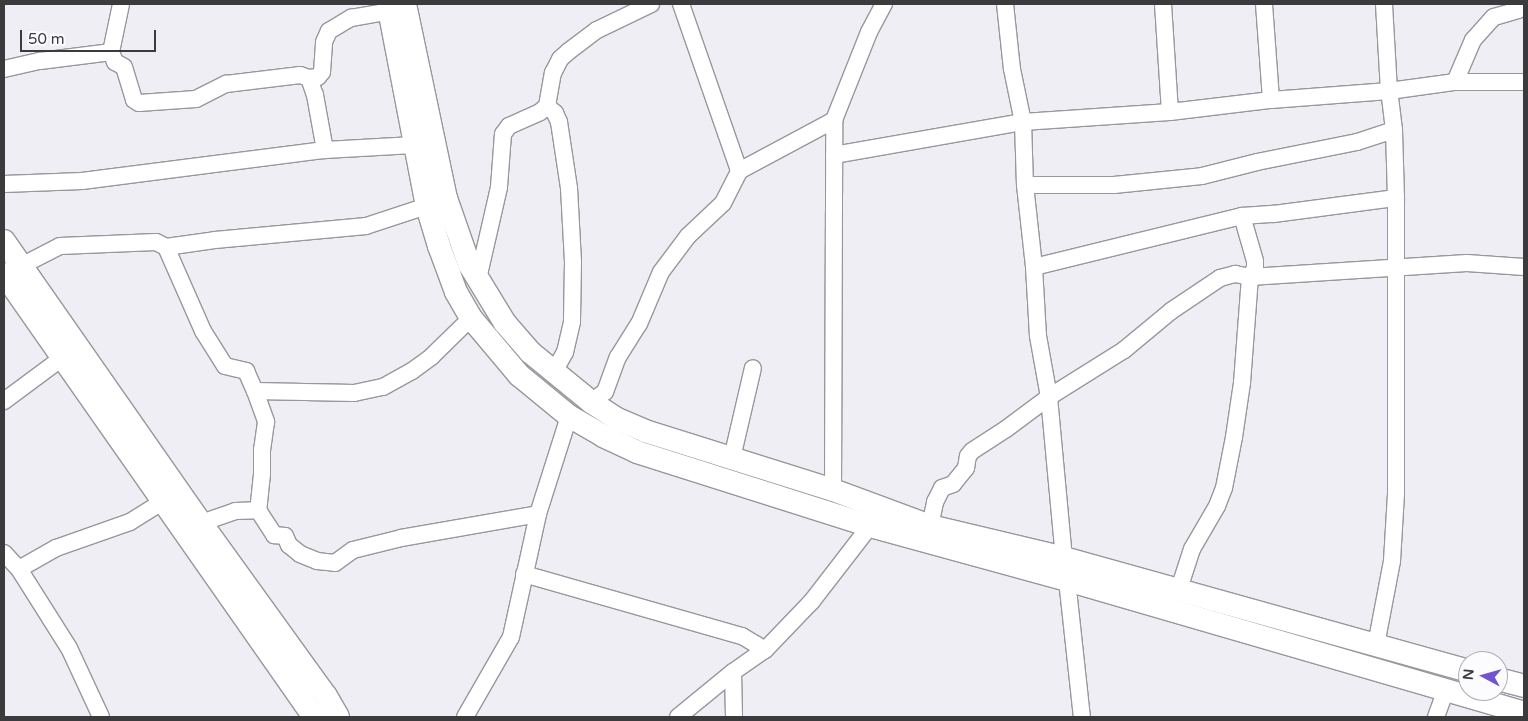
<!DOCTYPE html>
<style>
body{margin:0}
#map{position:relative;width:1528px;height:721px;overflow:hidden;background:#eeeef4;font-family:"Varela Round",sans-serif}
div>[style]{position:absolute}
.roads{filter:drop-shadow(1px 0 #97979d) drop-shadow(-1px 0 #97979d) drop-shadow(0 1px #97979d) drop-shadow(0 -1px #97979d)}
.minor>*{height:16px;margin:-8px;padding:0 8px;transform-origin:8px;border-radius:8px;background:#fff}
.secondary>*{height:22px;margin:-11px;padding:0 11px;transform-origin:11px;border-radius:11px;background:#fff}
span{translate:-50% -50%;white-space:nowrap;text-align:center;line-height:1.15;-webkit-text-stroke:5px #fcfcfe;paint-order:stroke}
.frame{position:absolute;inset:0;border:5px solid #3b3b3d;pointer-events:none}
.north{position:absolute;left:1458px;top:651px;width:50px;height:50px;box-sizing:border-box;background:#fcfcfe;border:1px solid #afafb1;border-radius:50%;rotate:276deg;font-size:14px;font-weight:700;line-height:20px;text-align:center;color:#3b3b3d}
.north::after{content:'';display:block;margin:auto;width:18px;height:22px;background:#7154ce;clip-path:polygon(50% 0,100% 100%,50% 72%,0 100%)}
.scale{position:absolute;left:20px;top:30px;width:136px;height:22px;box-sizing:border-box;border:2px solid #3b3b3d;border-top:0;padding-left:6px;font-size:15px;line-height:18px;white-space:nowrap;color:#3b3b3d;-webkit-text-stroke:4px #fcfcfe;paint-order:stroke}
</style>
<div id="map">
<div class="roads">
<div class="minor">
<div style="left:681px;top:4px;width:177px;rotate:70.8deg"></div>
<div style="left:1005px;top:4px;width:65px;rotate:83.9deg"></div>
<div style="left:1012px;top:69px;width:54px;rotate:78.3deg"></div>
<div style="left:1023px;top:122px;width:63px;rotate:88.2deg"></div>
<div style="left:1025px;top:185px;width:82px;rotate:83.7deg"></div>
<div style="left:1034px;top:267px;width:69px;rotate:86.7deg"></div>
<div style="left:1038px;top:336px;width:62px;rotate:79.8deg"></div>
<div style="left:1049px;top:397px;width:162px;rotate:84.7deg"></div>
<div style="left:1163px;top:4px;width:108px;rotate:86.3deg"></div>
<div style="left:1264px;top:4px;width:96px;rotate:85.8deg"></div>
<div style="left:111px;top:52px;width:49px;rotate:-78.2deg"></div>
<div style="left:4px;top:69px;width:37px;rotate:-13deg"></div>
<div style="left:40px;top:61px;width:72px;rotate:-7.2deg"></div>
<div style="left:111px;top:52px;width:11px;rotate:68deg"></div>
<div style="left:115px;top:62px;width:10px;rotate:29deg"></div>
<div style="left:124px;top:67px;width:34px;rotate:73deg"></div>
<div style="left:134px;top:100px;width:6px;rotate:31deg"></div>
<div style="left:139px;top:103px;width:57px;rotate:-4deg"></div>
<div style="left:196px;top:99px;width:34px;rotate:-27deg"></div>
<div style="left:226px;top:84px;width:75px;rotate:-6.9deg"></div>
<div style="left:300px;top:75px;width:9px;rotate:18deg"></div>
<div style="left:309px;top:78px;width:9px;rotate:-6deg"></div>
<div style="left:318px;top:77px;width:6px;rotate:-51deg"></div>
<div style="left:322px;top:72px;width:30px;rotate:-86deg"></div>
<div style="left:324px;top:42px;width:12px;rotate:-66deg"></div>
<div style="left:329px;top:31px;width:26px;rotate:-31deg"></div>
<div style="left:351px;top:18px;width:40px;rotate:-10deg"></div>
<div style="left:309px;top:78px;width:18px;rotate:71deg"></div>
<div style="left:315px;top:95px;width:56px;rotate:79.7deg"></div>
<div style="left:1455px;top:82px;width:46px;rotate:-66.8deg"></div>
<div style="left:1473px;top:40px;width:31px;rotate:-48deg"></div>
<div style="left:1494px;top:17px;width:25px;rotate:-16deg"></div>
<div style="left:1518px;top:10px;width:8px;rotate:-45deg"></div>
<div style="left:547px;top:106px;width:11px;rotate:41deg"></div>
<div style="left:555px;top:113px;width:10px;rotate:66deg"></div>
<div style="left:559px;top:122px;width:67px;rotate:81.4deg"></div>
<div style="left:569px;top:188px;width:74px;rotate:86.9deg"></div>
<div style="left:573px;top:262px;width:60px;rotate:91deg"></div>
<div style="left:572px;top:322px;width:31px;rotate:103deg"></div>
<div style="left:565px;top:352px;width:23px;rotate:119deg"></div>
<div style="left:834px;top:155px;width:192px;rotate:-9.9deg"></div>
<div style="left:1023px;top:122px;width:147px;rotate:-3.9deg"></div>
<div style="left:1170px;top:112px;width:102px;rotate:-6.8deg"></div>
<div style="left:1271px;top:100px;width:118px;rotate:-4.4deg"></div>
<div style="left:1389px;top:91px;width:67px;rotate:-7.8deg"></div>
<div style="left:1455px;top:82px;width:69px"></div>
<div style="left:4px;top:184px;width:78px;rotate:-2.2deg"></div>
<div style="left:82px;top:181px;width:245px;rotate:-7.3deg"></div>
<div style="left:325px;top:150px;width:89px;rotate:-3.2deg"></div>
<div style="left:1025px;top:185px;width:89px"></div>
<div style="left:1114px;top:185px;width:88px;rotate:-5.8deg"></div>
<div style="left:1202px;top:176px;width:57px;rotate:-14.3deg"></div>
<div style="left:1257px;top:162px;width:102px;rotate:-11.3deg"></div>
<div style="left:1357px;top:142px;width:39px;rotate:-18deg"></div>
<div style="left:166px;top:247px;width:92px;rotate:66.2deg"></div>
<div style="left:203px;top:331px;width:41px;rotate:57.8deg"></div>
<div style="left:225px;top:366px;width:22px;rotate:13deg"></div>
<div style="left:246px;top:371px;width:22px;rotate:66deg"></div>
<div style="left:255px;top:391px;width:33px;rotate:70deg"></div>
<div style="left:266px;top:422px;width:28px;rotate:98deg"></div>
<div style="left:262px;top:450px;width:24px;rotate:90deg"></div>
<div style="left:262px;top:474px;width:36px;rotate:96deg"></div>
<div style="left:21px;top:266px;width:44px;rotate:-27.1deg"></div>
<div style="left:60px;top:246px;width:96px;rotate:-2.4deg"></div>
<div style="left:156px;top:242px;width:11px;rotate:27deg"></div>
<div style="left:166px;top:247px;width:49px;rotate:-8.1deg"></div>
<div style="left:215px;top:240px;width:152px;rotate:-5.3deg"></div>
<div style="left:366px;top:226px;width:64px;rotate:-18.2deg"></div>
<div style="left:1034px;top:267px;width:214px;rotate:-13.8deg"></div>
<div style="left:1242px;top:216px;width:32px;rotate:-4deg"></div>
<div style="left:1274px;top:214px;width:123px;rotate:-7.5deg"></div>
<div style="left:478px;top:279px;width:94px;rotate:-77.1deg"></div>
<div style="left:499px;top:187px;width:53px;rotate:-85.7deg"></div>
<div style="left:503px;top:134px;width:10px;rotate:-53deg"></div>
<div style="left:509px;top:126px;width:34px;rotate:-24deg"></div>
<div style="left:540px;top:112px;width:9px;rotate:-41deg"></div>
<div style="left:547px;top:106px;width:34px;rotate:-80deg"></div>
<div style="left:553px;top:73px;width:16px;rotate:-63deg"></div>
<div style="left:560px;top:59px;width:12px;rotate:-42deg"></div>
<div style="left:569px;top:51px;width:35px;rotate:-37deg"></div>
<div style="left:597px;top:30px;width:60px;rotate:-25.7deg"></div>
<div style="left:255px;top:391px;width:99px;rotate:1.2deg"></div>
<div style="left:354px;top:393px;width:30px;rotate:-12deg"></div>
<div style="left:383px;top:387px;width:33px;rotate:-29deg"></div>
<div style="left:412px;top:371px;width:24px;rotate:-36deg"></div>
<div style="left:431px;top:357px;width:56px;rotate:-44.3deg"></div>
<div style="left:4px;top:401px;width:72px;rotate:-36.6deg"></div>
<div style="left:591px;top:402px;width:17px;rotate:-36deg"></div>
<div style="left:605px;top:392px;width:37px;rotate:-70deg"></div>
<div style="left:618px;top:357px;width:39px;rotate:-58deg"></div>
<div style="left:639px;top:324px;width:56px;rotate:-67.1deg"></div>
<div style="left:661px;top:272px;width:45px;rotate:-53.1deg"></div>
<div style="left:688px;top:236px;width:48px;rotate:-43.3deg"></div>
<div style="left:723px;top:203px;width:36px;rotate:-63deg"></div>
<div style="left:739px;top:171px;width:108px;rotate:-28.2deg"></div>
<div style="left:732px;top:458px;width:92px;rotate:-76.9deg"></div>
<div style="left:833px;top:490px;width:370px;rotate:-89.8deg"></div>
<div style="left:834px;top:120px;width:95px;rotate:-68.3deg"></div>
<div style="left:869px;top:32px;width:32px;rotate:-62deg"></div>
<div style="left:201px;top:523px;width:36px;rotate:-19deg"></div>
<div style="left:235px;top:511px;width:23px;rotate:-2deg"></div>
<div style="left:258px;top:510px;width:30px;rotate:57deg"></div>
<div style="left:274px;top:535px;width:11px;rotate:5deg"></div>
<div style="left:285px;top:536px;width:10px;rotate:66deg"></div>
<div style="left:289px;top:545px;width:14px;rotate:39deg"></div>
<div style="left:300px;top:554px;width:18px;rotate:22deg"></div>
<div style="left:317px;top:561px;width:18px;rotate:6deg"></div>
<div style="left:335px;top:563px;width:22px;rotate:-36deg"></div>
<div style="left:353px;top:550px;width:49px;rotate:-14deg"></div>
<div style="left:401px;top:538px;width:139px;rotate:-9.9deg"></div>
<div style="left:930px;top:526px;width:25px;rotate:-78deg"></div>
<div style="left:935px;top:502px;width:16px;rotate:-63deg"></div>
<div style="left:942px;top:488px;width:12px;rotate:-20deg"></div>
<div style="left:953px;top:484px;width:21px;rotate:-51deg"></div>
<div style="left:966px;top:468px;width:12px;rotate:-81deg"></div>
<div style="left:968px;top:456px;width:6px;rotate:-51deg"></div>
<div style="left:972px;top:451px;width:40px;rotate:-32.9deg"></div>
<div style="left:1006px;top:429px;width:54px;rotate:-36.7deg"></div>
<div style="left:1049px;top:397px;width:89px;rotate:-32.1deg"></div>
<div style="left:1124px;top:350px;width:61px;rotate:-39.7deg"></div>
<div style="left:1171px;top:311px;width:59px;rotate:-34deg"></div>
<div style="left:1220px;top:278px;width:16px;rotate:-15deg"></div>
<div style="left:1235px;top:274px;width:15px;rotate:11deg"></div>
<div style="left:1250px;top:277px;width:217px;rotate:-3.7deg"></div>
<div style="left:1467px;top:263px;width:57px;rotate:4deg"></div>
<div style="left:4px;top:553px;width:22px;rotate:47deg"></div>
<div style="left:19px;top:569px;width:93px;rotate:57.7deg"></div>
<div style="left:69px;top:648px;width:76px;rotate:65.1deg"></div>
<div style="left:19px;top:569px;width:43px;rotate:-29.6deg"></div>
<div style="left:56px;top:548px;width:78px;rotate:-19.4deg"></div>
<div style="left:130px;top:522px;width:39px;rotate:-32deg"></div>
<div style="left:524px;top:574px;width:227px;rotate:15.9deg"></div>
<div style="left:742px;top:636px;width:27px;rotate:31deg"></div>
<div style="left:1067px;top:580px;width:138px;rotate:83.8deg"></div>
<div style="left:1178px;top:592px;width:45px;rotate:-72deg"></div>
<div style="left:1192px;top:549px;width:50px;rotate:-59.8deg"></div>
<div style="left:1217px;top:506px;width:19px;rotate:-69deg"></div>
<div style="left:1224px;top:488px;width:52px;rotate:-78.9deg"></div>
<div style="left:1234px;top:437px;width:55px;rotate:-81.6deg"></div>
<div style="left:1242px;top:383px;width:106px;rotate:-85.7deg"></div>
<div style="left:1250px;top:277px;width:10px;rotate:-61deg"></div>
<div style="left:1255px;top:268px;width:7px;rotate:-90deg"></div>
<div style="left:1255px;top:261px;width:47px;rotate:-106.1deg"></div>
<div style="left:1376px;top:645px;width:86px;rotate:-79.2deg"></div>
<div style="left:1392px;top:561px;width:67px;rotate:-86.6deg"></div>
<div style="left:1396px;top:494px;width:296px;rotate:-90deg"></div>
<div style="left:1396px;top:198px;width:68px;rotate:-91.7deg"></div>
<div style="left:1394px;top:130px;width:39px;rotate:-97deg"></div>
<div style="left:1389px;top:91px;width:87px;rotate:-93.3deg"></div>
<div style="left:733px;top:672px;width:45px;rotate:88.7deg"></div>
<div style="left:465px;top:717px;width:92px;rotate:-60.1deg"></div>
<div style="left:511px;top:637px;width:126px;rotate:-77.6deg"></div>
<div style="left:538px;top:514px;width:103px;rotate:-72.4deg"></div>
<div style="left:678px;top:717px;width:71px;rotate:-39.3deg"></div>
<div style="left:733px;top:672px;width:39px;rotate:-35deg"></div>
<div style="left:765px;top:650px;width:68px;rotate:-46.2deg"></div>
<div style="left:812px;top:601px;width:95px;rotate:-52.3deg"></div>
<div style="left:1436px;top:717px;width:27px;rotate:-70deg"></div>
</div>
<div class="secondary">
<div style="left:388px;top:4px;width:206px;rotate:79.1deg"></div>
<div style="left:427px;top:206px;width:42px;rotate:73.3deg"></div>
<div style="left:439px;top:246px;width:49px;rotate:69.7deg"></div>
<div style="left:456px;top:292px;width:30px;rotate:60deg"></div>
<div style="left:471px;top:318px;width:75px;rotate:49.9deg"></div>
<div style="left:519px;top:375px;width:65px;rotate:39.4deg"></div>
<div style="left:569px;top:416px;width:39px;rotate:30deg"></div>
<div style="left:603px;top:436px;width:38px;rotate:25deg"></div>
<div style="left:637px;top:452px;width:244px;rotate:17.6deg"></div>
<div style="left:870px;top:526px;width:204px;rotate:15.3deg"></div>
<div style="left:1067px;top:580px;width:476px;rotate:16.2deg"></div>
<div style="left:405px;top:4px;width:198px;rotate:78.1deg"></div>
<div style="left:446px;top:198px;width:70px;rotate:70.8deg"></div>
<div style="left:469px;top:264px;width:69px;rotate:58.6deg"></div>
<div style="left:505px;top:323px;width:38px;rotate:49deg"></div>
<div style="left:530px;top:352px;width:79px;rotate:39.3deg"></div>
<div style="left:591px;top:402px;width:31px;rotate:33deg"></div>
<div style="left:617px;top:419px;width:30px;rotate:23deg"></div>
<div style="left:645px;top:431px;width:197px;rotate:17.4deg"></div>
<div style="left:833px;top:490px;width:103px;rotate:20.4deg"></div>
<div style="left:930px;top:526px;width:138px;rotate:13.4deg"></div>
<div style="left:1064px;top:558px;width:420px;rotate:15.6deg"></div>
<div style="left:4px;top:241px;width:344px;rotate:55.1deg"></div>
<div style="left:201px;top:523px;width:213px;rotate:54.2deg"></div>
<div style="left:326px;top:696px;width:24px;rotate:60deg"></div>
<div style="left:4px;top:274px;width:541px;rotate:55.02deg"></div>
<div style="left:1498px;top:679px;width:27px;rotate:15deg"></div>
</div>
</div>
<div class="frame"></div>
<div class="north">N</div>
<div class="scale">50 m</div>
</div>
